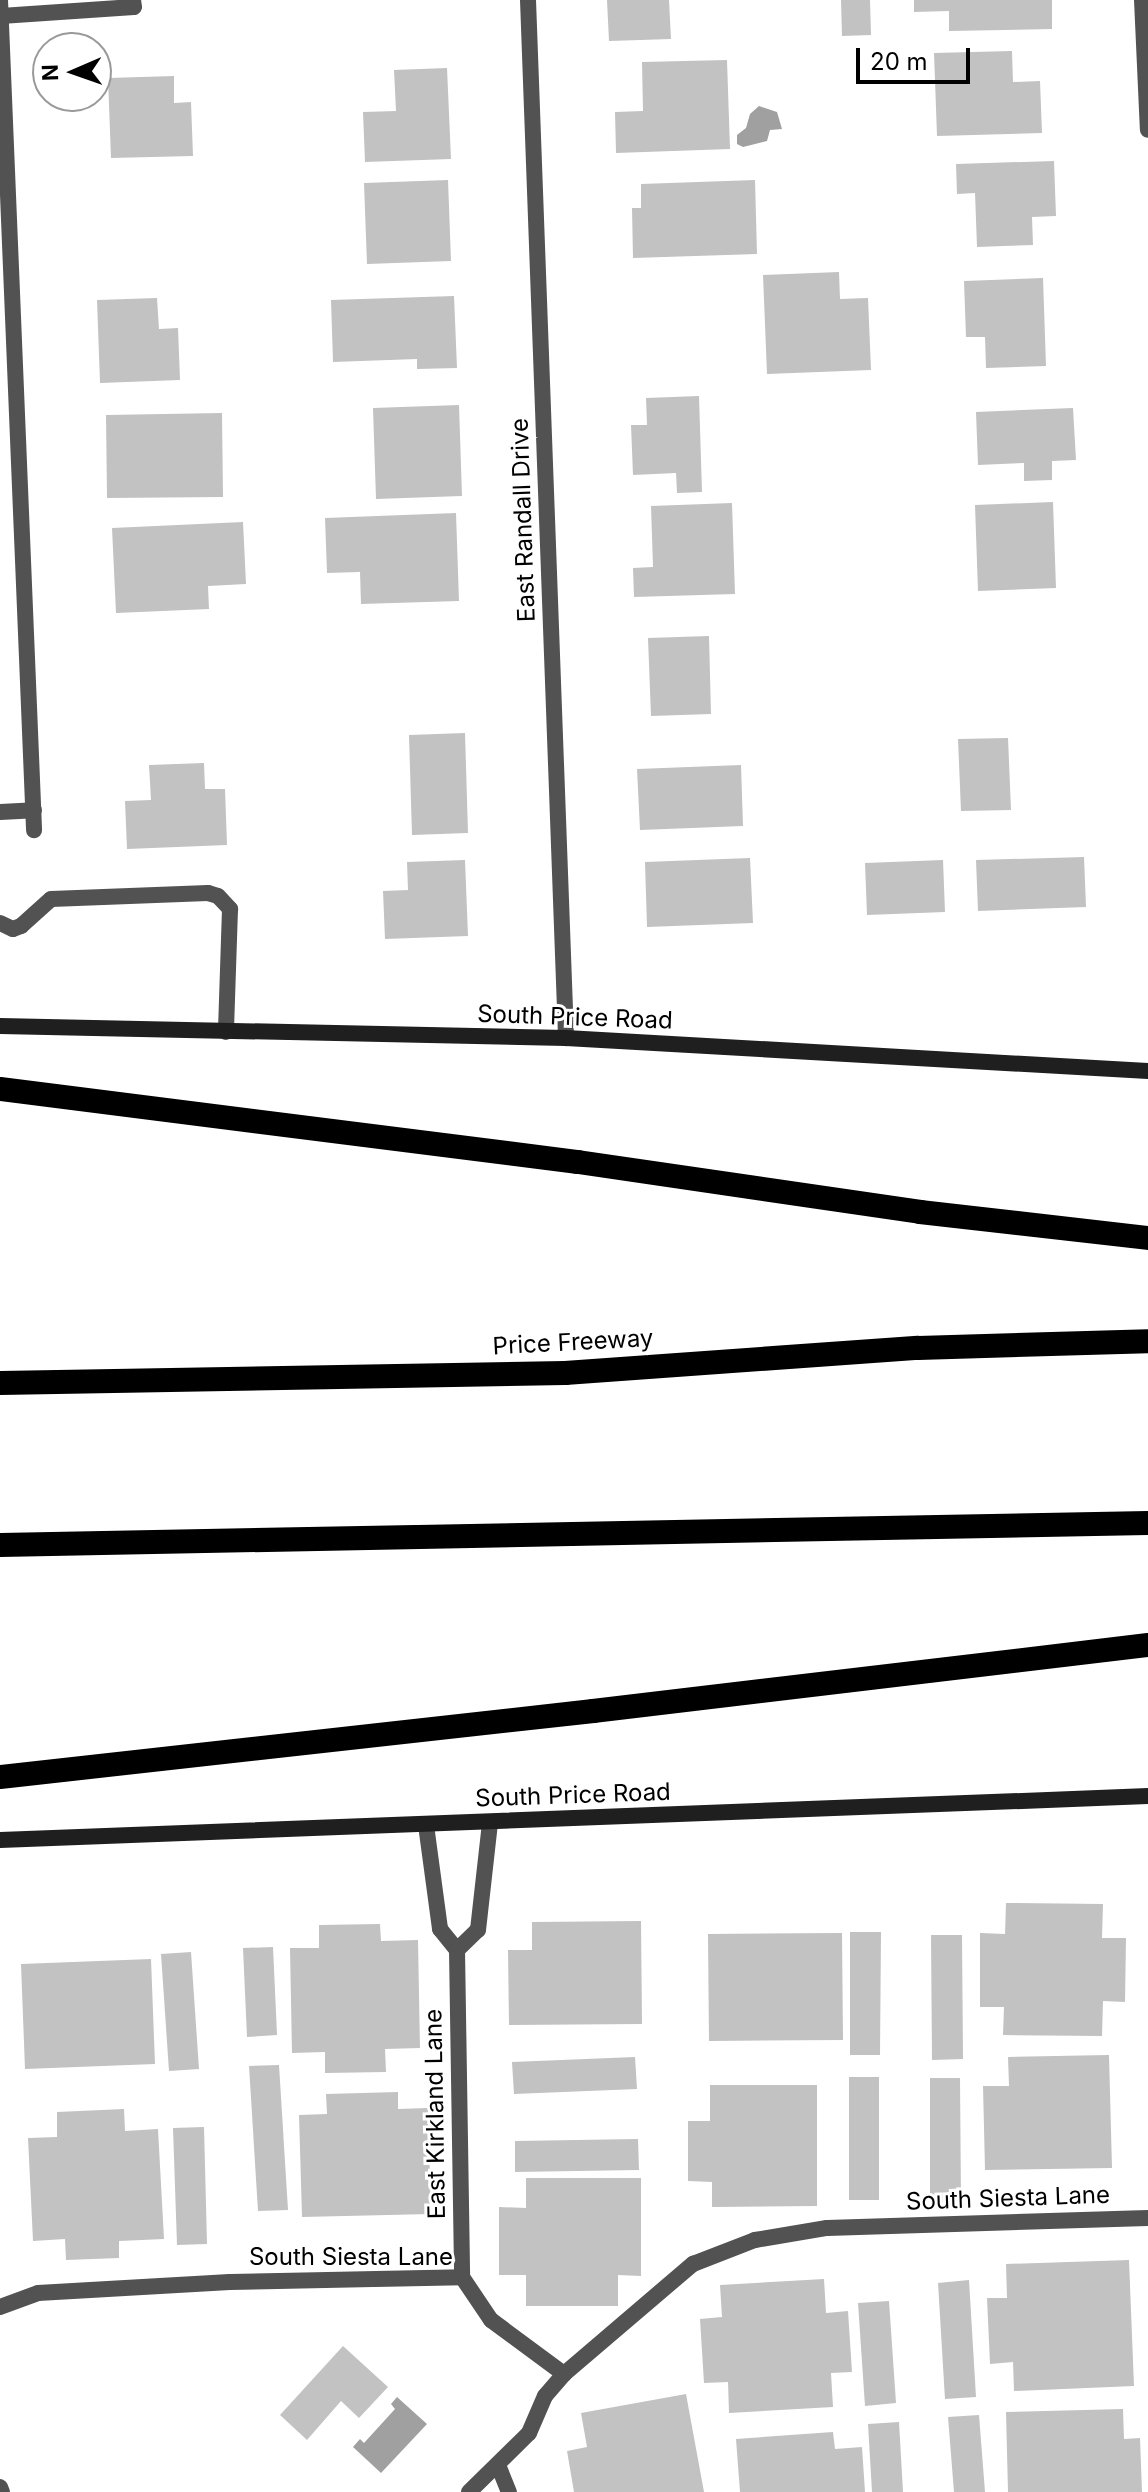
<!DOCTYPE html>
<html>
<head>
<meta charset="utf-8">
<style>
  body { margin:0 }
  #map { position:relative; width:1148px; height:2492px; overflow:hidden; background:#fff; font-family:Inter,sans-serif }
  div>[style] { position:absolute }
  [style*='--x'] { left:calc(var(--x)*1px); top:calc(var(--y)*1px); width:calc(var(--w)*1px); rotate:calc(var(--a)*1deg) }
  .water>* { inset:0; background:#a0a0a0 }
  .building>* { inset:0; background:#c2c2c2 }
  .lane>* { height:16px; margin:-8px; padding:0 8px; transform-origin:8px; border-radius:8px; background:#525252 }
  .street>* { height:16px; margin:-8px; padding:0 8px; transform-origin:8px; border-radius:8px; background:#525252 }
  .secondary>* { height:16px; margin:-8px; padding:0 8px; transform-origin:8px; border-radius:8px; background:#1f1f1f }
  .highway>* { height:24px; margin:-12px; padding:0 12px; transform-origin:12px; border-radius:12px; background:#000 }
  span { translate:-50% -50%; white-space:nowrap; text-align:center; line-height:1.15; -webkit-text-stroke:6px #fff; paint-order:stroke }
  .street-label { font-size:24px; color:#000 }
  .north { position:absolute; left:32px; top:32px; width:80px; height:80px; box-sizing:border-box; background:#fff; border:2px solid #999; border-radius:50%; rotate:268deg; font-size:22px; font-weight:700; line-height:32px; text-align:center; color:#000 }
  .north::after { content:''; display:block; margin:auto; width:28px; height:36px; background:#000; clip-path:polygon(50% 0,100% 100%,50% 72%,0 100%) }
  .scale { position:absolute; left:856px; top:48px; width:114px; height:36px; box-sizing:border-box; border:4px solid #000; border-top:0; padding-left:10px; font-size:24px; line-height:28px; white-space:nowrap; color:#000; -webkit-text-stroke:6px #fff; paint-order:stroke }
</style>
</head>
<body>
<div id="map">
  <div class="water">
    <div style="clip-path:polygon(759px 106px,777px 112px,782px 129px,770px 130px,767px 141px,743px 147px,737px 144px,737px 135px,746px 128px,750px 114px)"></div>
    <div style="clip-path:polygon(397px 2397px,427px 2424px,381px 2473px,353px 2447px,360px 2439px,364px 2443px,395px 2409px,391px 2404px)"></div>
  </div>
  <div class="building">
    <div style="clip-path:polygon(607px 0,669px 0,671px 39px,609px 41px)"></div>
    <div style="clip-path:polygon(841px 0,870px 0,871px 35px,842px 36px)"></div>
    <div style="clip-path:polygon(914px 0,1052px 0,1052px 29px,949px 31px,949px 11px,914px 12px)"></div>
    <div style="clip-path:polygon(1012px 51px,1013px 82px,1040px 81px,1042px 133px,937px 136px,934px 53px)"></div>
    <div style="clip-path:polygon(727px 60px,730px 149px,616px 153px,615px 112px,643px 111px,642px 62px)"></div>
    <div style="clip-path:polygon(447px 68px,451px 159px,365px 162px,363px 112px,396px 111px,394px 70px)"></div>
    <div style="clip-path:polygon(174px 76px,174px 103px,191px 102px,193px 156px,111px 158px,108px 78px)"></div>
    <div style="clip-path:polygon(1054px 161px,1056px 216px,1032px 217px,1033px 245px,977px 247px,975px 193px,957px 194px,956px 164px)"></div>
    <div style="clip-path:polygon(448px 180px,451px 261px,367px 264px,364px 183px)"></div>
    <div style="clip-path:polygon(755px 180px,757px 254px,633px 258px,632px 208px,641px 208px,641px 184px)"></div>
    <div style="clip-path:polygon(839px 272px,840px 299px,868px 298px,871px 370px,767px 374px,763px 275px)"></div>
    <div style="clip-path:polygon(1043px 278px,1046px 366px,986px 368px,985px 337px,966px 337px,964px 281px)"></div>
    <div style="clip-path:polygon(454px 296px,457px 368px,417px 369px,417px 359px,333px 362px,331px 300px)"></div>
    <div style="clip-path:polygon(157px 298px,159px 329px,178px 328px,180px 380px,100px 383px,97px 300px)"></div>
    <div style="clip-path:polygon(699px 396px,702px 492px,677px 493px,676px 473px,633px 475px,631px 425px,647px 425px,646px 398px)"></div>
    <div style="clip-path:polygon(459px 405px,462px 496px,376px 499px,373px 408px)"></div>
    <div style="clip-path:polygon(1073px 408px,1076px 460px,1052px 461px,1052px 480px,1024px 481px,1024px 463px,978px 465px,976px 412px)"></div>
    <div style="clip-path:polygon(222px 413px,223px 497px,107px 498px,106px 415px)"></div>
    <div style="clip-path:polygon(1053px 502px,1056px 588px,978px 591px,975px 505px)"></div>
    <div style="clip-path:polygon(732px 503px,735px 594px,634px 597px,633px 568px,653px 567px,651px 506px)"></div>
    <div style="clip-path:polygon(456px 513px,459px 601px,361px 604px,360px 572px,327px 573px,325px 518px)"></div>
    <div style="clip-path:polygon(243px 522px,246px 584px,208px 586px,209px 609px,116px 613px,112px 528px)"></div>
    <div style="clip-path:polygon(709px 636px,711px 714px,651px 716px,648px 638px)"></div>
    <div style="clip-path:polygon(465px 733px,468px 833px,412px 835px,409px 735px)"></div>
    <div style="clip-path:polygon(1008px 738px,1011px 810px,961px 811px,958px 739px)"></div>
    <div style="clip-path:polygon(204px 763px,205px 789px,225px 789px,227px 845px,127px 849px,125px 801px,151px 800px,149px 765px)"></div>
    <div style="clip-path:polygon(741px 765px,743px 826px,640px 830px,637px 769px)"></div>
    <div style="clip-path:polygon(1084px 857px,1086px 907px,978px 911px,976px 860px)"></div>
    <div style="clip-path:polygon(750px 858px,753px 923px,647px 927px,645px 862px)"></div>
    <div style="clip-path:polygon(465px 860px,468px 936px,385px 939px,383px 891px,408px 890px,407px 862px)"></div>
    <div style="clip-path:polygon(943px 860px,945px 912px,867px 915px,865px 863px)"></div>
    <div style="clip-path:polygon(1006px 1903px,1103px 1904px,1102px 1938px,1126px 1938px,1125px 2002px,1103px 2001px,1102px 2036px,1003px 2035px,1004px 2007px,980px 2007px,980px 1933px,1005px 1934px)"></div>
    <div style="clip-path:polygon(641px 1921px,642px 2024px,509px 2025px,508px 1950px,532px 1950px,532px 1922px)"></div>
    <div style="clip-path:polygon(380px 1924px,381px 1941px,418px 1940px,420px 2048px,385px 2049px,386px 2072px,325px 2073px,325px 2052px,292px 2053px,290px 1948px,319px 1948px,319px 1925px)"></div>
    <div style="clip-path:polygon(850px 1932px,881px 1932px,880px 2055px,850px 2055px)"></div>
    <div style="clip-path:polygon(842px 1933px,843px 2040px,709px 2041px,708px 1934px)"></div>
    <div style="clip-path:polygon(931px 1935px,962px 1935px,963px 2059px,932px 2060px)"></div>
    <div style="clip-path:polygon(273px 1947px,277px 2035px,247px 2037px,243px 1948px)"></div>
    <div style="clip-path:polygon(191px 1952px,199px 2069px,169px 2071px,161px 1954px)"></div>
    <div style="clip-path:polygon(151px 1959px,155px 2064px,25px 2069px,21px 1964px)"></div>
    <div style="clip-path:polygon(1109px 2055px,1112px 2168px,985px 2170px,983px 2086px,1009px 2086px,1008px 2057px)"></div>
    <div style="clip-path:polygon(635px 2057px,637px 2089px,514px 2094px,512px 2062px)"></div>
    <div style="clip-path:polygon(279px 2065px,288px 2210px,258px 2211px,249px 2066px)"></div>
    <div style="clip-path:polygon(849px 2077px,879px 2077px,879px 2200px,849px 2200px)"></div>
    <div style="clip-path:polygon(930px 2078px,960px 2078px,961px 2202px,930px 2202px)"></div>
    <div style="clip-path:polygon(710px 2085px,817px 2085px,817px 2206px,712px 2207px,712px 2182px,688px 2181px,688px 2121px,710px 2121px)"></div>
    <div style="clip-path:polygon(398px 2092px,398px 2109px,428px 2108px,431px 2214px,302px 2217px,299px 2115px,327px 2114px,326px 2094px)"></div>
    <div style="clip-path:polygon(124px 2109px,125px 2131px,158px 2129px,164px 2239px,119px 2241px,119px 2258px,66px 2260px,65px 2239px,33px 2241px,28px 2138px,57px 2137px,57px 2112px)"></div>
    <div style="clip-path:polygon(204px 2127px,207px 2244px,177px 2245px,173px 2128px)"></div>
    <div style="clip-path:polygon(638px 2139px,639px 2170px,515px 2172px,515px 2141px)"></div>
    <div style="clip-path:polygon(526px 2178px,641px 2178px,641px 2276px,618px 2275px,618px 2306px,526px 2306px,526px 2275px,499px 2275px,499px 2207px,526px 2208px)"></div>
    <div style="clip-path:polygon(1129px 2260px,1134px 2386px,1014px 2391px,1013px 2362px,990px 2364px,987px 2298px,1007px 2298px,1006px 2264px)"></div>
    <div style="clip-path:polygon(824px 2279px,826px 2313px,848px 2311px,852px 2372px,831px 2373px,833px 2407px,729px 2413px,728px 2382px,704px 2383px,700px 2319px,722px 2317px,720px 2285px)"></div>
    <div style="clip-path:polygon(969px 2280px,976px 2397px,945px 2399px,938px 2283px)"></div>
    <div style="clip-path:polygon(889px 2301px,896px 2403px,865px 2406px,858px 2303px)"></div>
    <div style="clip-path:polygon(343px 2346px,388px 2387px,359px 2418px,341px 2401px,307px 2440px,280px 2415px)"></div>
    <div style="clip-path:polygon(686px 2394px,704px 2492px,574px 2492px,567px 2451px,587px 2447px,581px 2413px)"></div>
    <div style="clip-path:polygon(1123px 2409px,1124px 2439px,1140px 2438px,1142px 2492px,1008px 2492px,1006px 2412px)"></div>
    <div style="clip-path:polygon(979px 2415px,985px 2492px,954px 2492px,948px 2417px)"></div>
    <div style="clip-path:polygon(899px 2422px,903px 2492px,872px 2492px,868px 2424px)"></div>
    <div style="clip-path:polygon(833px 2432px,835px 2449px,862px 2447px,865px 2492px,740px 2492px,736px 2439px)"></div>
  </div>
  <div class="lane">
    <div style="--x:1;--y:16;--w:133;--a:-3.9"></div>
    <div style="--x:134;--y:7;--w:7;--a:-98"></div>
    <div style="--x:0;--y:812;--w:34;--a:-3"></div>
    <div style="--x:0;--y:923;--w:14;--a:25"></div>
    <div style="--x:13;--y:929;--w:9;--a:-21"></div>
    <div style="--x:21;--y:926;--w:40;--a:-42"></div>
    <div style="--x:51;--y:899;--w:157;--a:-2.2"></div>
    <div style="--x:208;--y:893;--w:10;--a:17"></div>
    <div style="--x:218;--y:896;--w:18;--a:47"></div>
    <div style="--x:230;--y:909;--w:123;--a:91.9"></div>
  </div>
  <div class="street">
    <div style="--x:0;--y:0;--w:831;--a:87.65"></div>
    <div style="--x:528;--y:0;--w:1039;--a:87.9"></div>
    <div style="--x:1142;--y:0;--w:130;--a:87.4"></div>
    <div style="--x:426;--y:1825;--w:105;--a:82.3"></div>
    <div style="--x:440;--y:1929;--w:27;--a:51"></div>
    <div style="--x:457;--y:1950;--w:29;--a:-44"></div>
    <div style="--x:478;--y:1930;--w:108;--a:-83.6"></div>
    <div style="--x:457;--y:1950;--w:327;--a:89.1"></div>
    <div style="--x:0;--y:2307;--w:40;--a:-20.2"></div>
    <div style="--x:38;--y:2293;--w:192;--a:-3.3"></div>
    <div style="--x:230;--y:2282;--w:232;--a:-1.2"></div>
    <div style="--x:462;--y:2277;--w:52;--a:56"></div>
    <div style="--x:491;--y:2320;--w:91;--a:36.5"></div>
    <div style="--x:564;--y:2374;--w:170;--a:-40.5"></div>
    <div style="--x:693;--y:2264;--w:66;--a:-21.2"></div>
    <div style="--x:755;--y:2240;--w:73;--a:-9.5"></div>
    <div style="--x:827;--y:2228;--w:321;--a:-1.8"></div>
    <div style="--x:498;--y:2465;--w:29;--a:68"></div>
    <div style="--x:0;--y:2487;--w:5;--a:68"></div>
    <div style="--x:469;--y:2492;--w:84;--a:-44.5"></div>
    <div style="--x:529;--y:2433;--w:40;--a:-66.6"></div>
    <div style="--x:545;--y:2396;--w:29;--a:-49"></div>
  </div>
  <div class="secondary">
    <div style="--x:0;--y:1026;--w:566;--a:1.21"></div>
    <div style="--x:566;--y:1038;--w:583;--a:3.25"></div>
    <div style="--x:0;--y:1840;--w:1149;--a:-2.19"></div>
  </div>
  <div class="highway">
    <div style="--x:0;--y:1089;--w:583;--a:7.2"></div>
    <div style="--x:578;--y:1162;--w:346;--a:8.3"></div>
    <div style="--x:920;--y:1212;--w:229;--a:6.5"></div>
    <div style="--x:0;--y:1383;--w:565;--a:-1.01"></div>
    <div style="--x:565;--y:1373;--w:354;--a:-4.1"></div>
    <div style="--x:918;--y:1348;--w:230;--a:-1.7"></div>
    <div style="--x:0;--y:1545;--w:1148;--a:-1.1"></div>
    <div style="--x:0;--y:1777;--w:597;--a:-6.35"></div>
    <div style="--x:593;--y:1711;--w:559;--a:-6.78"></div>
  </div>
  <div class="street-label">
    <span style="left:523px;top:520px;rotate:-92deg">East Randall Drive</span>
    <span style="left:575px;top:1017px;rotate:2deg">South Price Road</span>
    <span style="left:573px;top:1342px;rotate:-3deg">Price Freeway</span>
    <span style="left:573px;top:1795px;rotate:-2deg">South Price Road</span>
    <span style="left:435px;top:2114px;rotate:-91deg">East Kirkland Lane</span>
    <span style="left:1008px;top:2198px;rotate:-2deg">South Siesta Lane</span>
    <span style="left:351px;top:2257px">South Siesta Lane</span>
  </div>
  <div class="north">N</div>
  <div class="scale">20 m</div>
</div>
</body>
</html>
